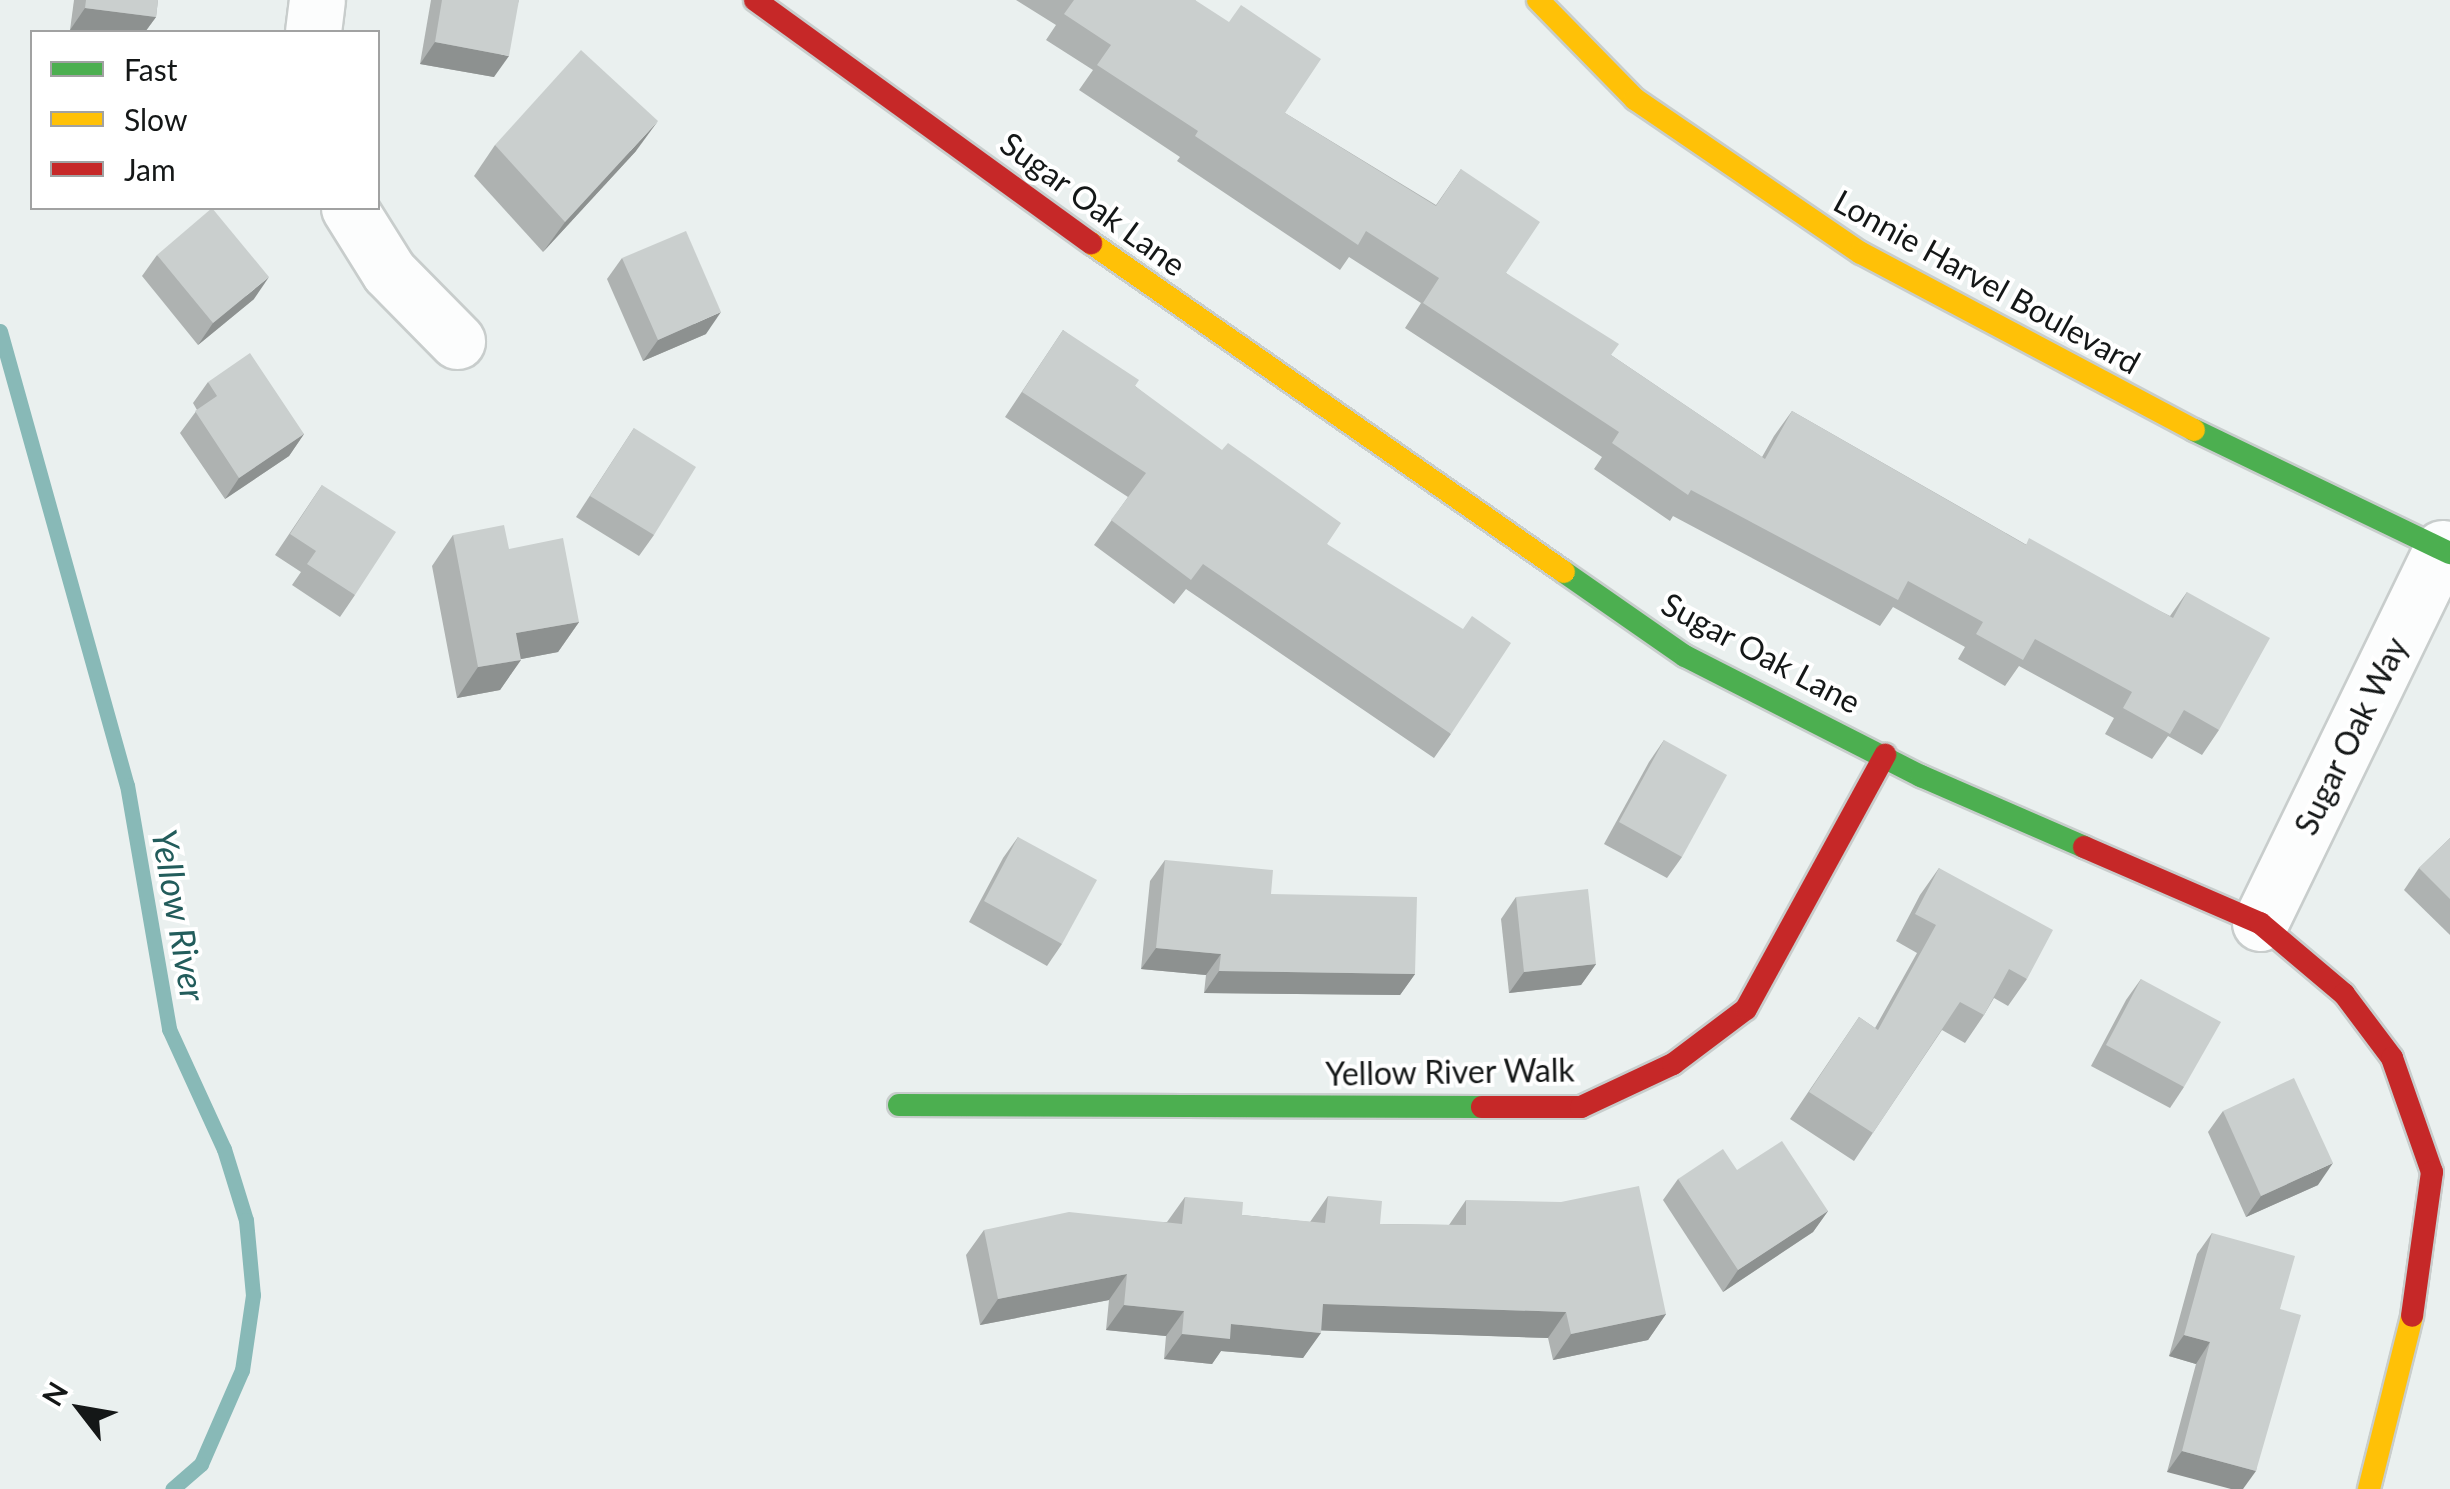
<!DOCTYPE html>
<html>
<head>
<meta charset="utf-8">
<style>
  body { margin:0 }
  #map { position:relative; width:2450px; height:1489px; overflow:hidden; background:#eaf0ef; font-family:Lato,sans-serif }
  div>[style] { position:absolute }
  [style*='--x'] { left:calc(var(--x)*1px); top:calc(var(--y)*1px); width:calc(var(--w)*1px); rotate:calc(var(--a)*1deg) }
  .stream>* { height:15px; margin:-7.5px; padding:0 7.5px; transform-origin:7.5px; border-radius:7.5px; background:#88b9b7 }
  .roads { filter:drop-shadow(2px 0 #c8cdcc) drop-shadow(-2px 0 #c8cdcc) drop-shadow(0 2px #c8cdcc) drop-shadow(0 -2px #c8cdcc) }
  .street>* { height:55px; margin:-27.5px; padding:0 27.5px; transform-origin:27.5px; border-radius:27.5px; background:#fcfdfd }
  .fast>* { height:22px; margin:-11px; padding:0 11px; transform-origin:11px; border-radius:11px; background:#4caf50 }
  .slow>* { height:22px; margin:-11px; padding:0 11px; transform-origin:11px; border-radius:11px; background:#ffc107 }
  .jam>* { height:22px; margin:-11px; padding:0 11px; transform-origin:11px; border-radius:11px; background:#c62828 }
  .wall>* { inset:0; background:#aeb2b1 }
  .shaded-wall>* { inset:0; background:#8d9190 }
  .building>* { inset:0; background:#cacfce }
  span { translate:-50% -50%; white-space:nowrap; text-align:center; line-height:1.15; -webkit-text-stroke:8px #fff; paint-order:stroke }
  .street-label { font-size:32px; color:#141717 }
  .water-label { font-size:35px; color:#225c5b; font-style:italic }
  .legend { position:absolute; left:30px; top:30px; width:350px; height:180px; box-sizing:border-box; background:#fff; border:2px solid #a1a2a2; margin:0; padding:12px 18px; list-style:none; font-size:30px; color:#141717 }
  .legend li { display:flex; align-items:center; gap:20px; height:50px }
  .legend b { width:50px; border:2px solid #a1a2a2 }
  .north { position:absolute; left:30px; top:1359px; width:100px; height:100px; -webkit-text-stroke:8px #fff; paint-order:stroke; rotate:301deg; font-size:28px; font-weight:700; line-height:40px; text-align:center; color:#141717 }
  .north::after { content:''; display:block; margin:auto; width:35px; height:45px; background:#141717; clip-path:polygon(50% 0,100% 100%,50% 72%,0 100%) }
</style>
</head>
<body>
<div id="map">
  <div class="stream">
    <div style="--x:0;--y:331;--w:471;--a:74.4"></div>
    <div style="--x:127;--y:785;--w:248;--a:80.2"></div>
    <div style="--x:169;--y:1029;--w:132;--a:65.4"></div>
    <div style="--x:224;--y:1149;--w:74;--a:72.8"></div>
    <div style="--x:246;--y:1220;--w:75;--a:84.7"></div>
    <div style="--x:253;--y:1295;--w:76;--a:98.3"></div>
    <div style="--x:242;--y:1370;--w:103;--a:113.6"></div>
    <div style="--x:201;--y:1464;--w:38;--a:139"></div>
  </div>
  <div class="roads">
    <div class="street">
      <div style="--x:313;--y:32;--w:32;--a:-83"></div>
      <div style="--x:349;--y:208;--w:75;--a:58"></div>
      <div style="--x:389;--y:272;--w:97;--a:45.4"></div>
      <div style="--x:2260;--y:923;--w:417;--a:-64.1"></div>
    </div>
    <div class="fast">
      <div style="--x:2194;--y:430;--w:284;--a:25.7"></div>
      <div style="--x:1564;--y:572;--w:147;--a:34.8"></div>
      <div style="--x:1685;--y:656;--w:265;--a:27"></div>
      <div style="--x:1921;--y:776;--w:178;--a:23.5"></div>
      <div style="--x:899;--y:1105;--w:583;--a:0.2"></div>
    </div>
    <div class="slow">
      <div style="--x:1538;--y:0;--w:139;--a:45.6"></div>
      <div style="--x:1635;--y:99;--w:273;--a:34.3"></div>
      <div style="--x:1861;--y:253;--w:377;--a:28"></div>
      <div style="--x:1091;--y:243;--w:576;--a:34.82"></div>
      <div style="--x:2369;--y:1489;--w:178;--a:-76"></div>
    </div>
    <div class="jam">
      <div style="--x:755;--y:0;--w:415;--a:35.9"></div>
      <div style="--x:2084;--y:847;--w:192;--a:23.4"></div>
      <div style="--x:2260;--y:923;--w:110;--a:40.2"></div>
      <div style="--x:2344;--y:994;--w:80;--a:53.1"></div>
      <div style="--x:2392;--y:1058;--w:121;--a:70.7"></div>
      <div style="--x:2432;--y:1172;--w:145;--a:97.9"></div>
      <div style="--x:1482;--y:1107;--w:99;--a:0"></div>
      <div style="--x:1581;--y:1107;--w:102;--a:-25.1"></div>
      <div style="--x:1673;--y:1064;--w:91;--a:-37"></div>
      <div style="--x:1746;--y:1009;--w:290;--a:-61.3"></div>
    </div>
  </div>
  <div class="wall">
    <div style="clip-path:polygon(74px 0,158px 0,156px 17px,145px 32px,94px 32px,70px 30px)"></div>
    <div style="clip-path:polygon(431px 0,519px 0,494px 77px,420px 64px)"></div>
    <div style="clip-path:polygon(1016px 0,1195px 0,1285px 113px,1436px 205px,1461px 169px,1506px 273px,1611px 355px,1762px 457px,1774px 436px,1792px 411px,2025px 544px,2170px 616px,2187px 592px,2219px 730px,2202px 755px,2168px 736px,2152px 759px,2105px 734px,2114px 718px,2019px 666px,2005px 686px,1958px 659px,1965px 647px,1893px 607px,1880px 626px,1673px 516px,1670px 521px,1594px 469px,1602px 457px,1405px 328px,1421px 303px,1349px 257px,1340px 270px,1177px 161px,1180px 157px,1079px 90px,1093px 70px,1046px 40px,1056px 25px)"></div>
    <div style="clip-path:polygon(495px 145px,636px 151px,543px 252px,474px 176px)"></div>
    <div style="clip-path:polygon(157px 255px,254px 299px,198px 345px,142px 276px)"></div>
    <div style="clip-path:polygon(622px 258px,706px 334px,643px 361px,607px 279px)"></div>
    <div style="clip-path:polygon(1063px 330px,1135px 386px,1327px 544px,1451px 734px,1434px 758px,1186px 589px,1174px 604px,1094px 545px,1128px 497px,1005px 417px)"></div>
    <div style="clip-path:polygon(208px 382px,304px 434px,289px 456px,225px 499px,180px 433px,197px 410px,193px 403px)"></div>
    <div style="clip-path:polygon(634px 428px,654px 535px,639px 556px,576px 517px)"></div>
    <div style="clip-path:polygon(322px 485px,355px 595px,340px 617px,292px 585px,301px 572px,275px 555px)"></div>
    <div style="clip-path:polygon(453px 535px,509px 549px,579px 622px,558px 652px,521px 659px,500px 690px,457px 698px,432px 566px)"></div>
    <div style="clip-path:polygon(1664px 740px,1682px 857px,1667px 878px,1604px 844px,1649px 762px)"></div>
    <div style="clip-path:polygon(1018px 837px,1062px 944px,1047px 966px,969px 922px,1003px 858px)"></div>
    <div style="clip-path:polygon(2450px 838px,2450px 935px,2404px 890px,2419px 868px)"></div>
    <div style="clip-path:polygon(1165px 860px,1271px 894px,1415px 974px,1400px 995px,1204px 993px,1206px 975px,1141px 969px,1150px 881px)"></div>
    <div style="clip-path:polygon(1939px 868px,2027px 979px,2008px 1006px,1994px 998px,1984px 1015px,1965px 1043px,1942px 1030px,1854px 1161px,1790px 1119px,1859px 1017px,1875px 1028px,1917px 953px,1896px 941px,1920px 895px)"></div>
    <div style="clip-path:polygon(1516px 897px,1596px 964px,1581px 985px,1509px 993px,1501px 919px)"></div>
    <div style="clip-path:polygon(2141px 979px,2184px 1087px,2170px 1108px,2091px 1066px,2126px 1000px)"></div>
    <div style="clip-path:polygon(2223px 1111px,2318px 1185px,2246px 1217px,2208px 1132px)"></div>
    <div style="clip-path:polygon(1737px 1170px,1828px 1211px,1813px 1232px,1723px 1292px,1663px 1200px,1678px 1179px)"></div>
    <div style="clip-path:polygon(1328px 1196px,1380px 1224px,1449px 1225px,1466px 1200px,1666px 1314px,1648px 1340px,1553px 1360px,1548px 1338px,1321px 1330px,1303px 1358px,1221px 1351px,1212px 1364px,1164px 1359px,1166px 1336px,1106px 1330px,1109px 1300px,980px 1325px,966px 1255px,984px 1230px,1167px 1222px,1185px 1197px,1242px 1215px,1310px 1222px)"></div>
    <div style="clip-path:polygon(2212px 1233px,2280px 1309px,2256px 1471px,2167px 1472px,2196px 1364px,2169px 1356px,2197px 1254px)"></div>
  </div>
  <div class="shaded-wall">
    <div style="clip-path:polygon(85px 8px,156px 17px,145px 32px,94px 32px,70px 30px)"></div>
    <div style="clip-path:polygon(435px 42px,509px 56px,494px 77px,420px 64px)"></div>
    <div style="clip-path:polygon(658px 121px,636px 151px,543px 252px,565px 222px)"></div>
    <div style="clip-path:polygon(269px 277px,254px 299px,198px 345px,213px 323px)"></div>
    <div style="clip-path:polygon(721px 312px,706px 334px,643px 361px,658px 340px)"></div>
    <div style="clip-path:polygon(304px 434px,289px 456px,225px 499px,239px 478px)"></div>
    <div style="clip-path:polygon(579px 622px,558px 652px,495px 664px,516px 633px)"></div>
    <div style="clip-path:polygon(521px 660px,500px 690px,457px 698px,478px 667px)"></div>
    <div style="clip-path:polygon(1156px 948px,1221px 954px,1206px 975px,1141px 969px)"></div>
    <div style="clip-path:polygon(1596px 964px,1581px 985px,1509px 993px,1524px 972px)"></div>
    <div style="clip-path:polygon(1219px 971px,1415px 974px,1400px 995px,1204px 993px)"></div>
    <div style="clip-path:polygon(2333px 1163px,2318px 1185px,2246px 1217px,2261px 1196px)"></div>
    <div style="clip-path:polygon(1828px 1211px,1813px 1232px,1723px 1292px,1738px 1270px)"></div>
    <div style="clip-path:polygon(1127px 1274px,1109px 1300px,980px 1325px,998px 1299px)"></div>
    <div style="clip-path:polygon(1323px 1304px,1566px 1312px,1548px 1338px,1305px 1330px)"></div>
    <div style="clip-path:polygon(1124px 1305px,1184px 1311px,1166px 1336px,1106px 1330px)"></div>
    <div style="clip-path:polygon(1666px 1314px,1648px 1340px,1553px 1360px,1571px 1334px)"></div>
    <div style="clip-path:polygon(1231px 1324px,1321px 1333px,1303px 1358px,1221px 1351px,1212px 1364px,1164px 1359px,1182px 1334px)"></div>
    <div style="clip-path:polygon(2184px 1335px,2210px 1342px,2196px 1364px,2169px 1356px)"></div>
    <div style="clip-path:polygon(2182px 1451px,2256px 1471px,2243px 1489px,2231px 1489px,2167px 1472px)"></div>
  </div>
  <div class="building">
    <div style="clip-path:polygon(86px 0,158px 0,156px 17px,85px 8px)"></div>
    <div style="clip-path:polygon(442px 0,519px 0,509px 56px,435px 42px)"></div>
    <div style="clip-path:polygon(1074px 0,1195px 0,1229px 22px,1241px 5px,1321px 59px,1285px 113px,1436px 206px,1461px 169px,1540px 222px,1506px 273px,1619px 344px,1611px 355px,1765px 459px,1792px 411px,2026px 545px,2029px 538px,2173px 618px,2187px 592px,2270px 638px,2219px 730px,2184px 710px,2170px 734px,2123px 708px,2132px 692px,2035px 639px,2023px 660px,1976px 634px,1983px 622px,1908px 581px,1898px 600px,1691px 490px,1688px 495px,1612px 443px,1619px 432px,1423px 303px,1439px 278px,1366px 231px,1358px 245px,1195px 136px,1198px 131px,1097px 65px,1111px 45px,1064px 14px)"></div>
    <div style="clip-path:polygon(581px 50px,658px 121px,565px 222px,495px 145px)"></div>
    <div style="clip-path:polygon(212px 208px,269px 277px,213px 323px,157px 255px)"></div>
    <div style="clip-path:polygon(686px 231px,721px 312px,658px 340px,622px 258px)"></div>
    <div style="clip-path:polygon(1063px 330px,1139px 380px,1135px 386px,1222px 450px,1228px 443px,1341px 523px,1327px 544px,1463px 629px,1472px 616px,1511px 643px,1451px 734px,1203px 564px,1191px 580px,1111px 520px,1146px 473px,1022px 392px)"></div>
    <div style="clip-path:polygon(250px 353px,304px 434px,239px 478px,195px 411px,217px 396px,208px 382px)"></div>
    <div style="clip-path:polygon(634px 428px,696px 467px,654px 535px,590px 496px)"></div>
    <div style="clip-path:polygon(322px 485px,396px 532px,355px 595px,307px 564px,316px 551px,290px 534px)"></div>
    <div style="clip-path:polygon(504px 525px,509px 549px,563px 538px,579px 622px,516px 633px,521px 660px,478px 667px,453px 535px)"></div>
    <div style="clip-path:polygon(1664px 740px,1727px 775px,1682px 857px,1619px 822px)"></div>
    <div style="clip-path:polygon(1018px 837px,1097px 880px,1062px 944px,984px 901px)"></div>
    <div style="clip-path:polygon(2450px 838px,2450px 899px,2419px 868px)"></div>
    <div style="clip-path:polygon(1165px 860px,1273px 870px,1271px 894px,1417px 897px,1415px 974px,1219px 971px,1221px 954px,1156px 948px)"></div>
    <div style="clip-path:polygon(1939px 868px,2053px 930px,2027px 979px,2009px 969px,1984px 1015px,1960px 1002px,1873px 1133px,1809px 1092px,1859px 1017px,1878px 1030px,1936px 925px,1915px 914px)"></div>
    <div style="clip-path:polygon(1588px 889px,1596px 964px,1524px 972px,1516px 897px)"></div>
    <div style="clip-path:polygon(2141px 979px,2221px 1022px,2184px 1087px,2106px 1045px)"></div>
    <div style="clip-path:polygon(2294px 1078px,2333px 1163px,2261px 1196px,2223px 1111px)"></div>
    <div style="clip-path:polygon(1782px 1141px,1828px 1211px,1738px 1270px,1678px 1179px,1723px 1149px,1737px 1170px)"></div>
    <div style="clip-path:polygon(1639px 1186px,1666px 1314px,1571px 1334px,1566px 1312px,1323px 1304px,1321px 1333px,1231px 1324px,1230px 1339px,1182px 1334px,1184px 1311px,1124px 1305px,1127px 1274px,998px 1299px,984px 1230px,1069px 1212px,1182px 1224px,1185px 1197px,1243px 1202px,1242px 1215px,1325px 1223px,1328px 1196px,1382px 1201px,1380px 1224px,1466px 1225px,1466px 1200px,1561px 1202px)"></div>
    <div style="clip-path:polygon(2212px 1233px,2295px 1256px,2280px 1309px,2301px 1315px,2256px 1471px,2182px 1451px,2210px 1342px,2184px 1335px)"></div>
  </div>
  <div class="street-label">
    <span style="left:1093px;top:204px;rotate:36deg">Sugar Oak Lane</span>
    <span style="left:1987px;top:282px;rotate:29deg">Lonnie Harvel Boulevard</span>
    <span style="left:1761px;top:653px;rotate:28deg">Sugar Oak Lane</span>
    <span style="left:2351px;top:736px;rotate:-64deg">Sugar Oak Way</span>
    <span style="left:1450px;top:1072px;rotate:-1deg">Yellow River Walk</span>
  </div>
  <div class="water-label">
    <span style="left:180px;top:915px;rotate:80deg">Yellow River</span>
  </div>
  <ul class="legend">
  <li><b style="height:12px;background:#4caf50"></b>Fast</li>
  <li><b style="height:12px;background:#ffc107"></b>Slow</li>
  <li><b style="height:12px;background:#c62828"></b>Jam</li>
  </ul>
  <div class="north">N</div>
</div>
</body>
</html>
